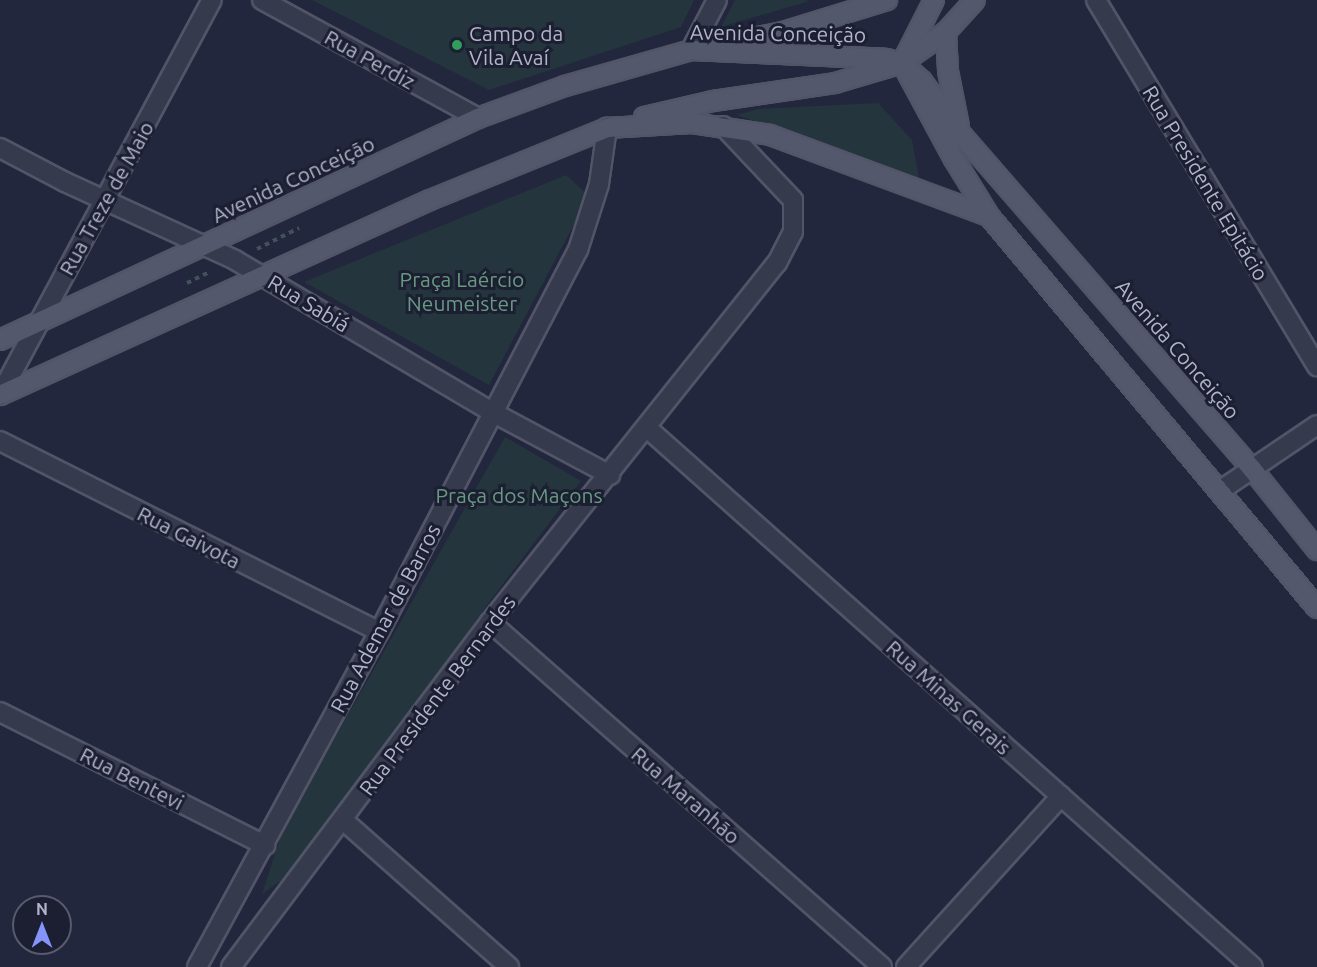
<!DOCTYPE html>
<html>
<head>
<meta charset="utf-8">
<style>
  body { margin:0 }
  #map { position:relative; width:1317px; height:967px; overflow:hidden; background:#22273d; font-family:Ubuntu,sans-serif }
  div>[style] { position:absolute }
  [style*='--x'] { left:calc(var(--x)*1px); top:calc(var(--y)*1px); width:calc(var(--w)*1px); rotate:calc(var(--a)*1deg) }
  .green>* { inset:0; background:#25353e }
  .path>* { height:4px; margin-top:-2px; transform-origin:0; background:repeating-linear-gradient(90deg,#42525b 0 4.5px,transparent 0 9px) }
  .roads { filter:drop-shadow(2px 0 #525568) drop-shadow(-2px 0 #525568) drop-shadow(0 2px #525568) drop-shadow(0 -2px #525568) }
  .minor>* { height:18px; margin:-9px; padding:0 9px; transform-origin:9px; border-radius:9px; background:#363a4d }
  .major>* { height:18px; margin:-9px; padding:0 9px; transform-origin:9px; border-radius:9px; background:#54586d }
  .dots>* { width:16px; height:16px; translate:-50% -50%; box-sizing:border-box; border:3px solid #1c1f32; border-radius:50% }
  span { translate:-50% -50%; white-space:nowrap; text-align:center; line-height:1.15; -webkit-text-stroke:6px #1c1f32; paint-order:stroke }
  .poi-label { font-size:21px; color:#b2b5c9 }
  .left { translate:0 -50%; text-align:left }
  .street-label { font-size:21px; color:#b2b5c9 }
  .park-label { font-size:21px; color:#689a81 }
  .north { position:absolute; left:12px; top:895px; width:60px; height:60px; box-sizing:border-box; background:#1c1f32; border:2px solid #585b6e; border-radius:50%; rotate:0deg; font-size:16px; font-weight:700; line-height:24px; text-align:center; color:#b2b5c9 }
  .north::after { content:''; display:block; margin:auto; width:21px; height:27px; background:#8594fb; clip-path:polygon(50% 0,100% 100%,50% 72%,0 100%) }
</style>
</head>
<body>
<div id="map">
  <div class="green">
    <div style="clip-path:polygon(312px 0,694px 0,681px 27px,489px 90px)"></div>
    <div style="clip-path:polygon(735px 0,806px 0,809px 1px,721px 27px)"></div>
    <div style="clip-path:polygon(878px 103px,912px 140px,919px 178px,737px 115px,758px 109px)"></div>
    <div style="clip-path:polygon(566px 175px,589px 196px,489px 385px,304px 282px)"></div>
    <div style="clip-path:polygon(505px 437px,581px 481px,487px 605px,352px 796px,283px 879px,262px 894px,282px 832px)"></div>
  </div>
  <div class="path">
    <div style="--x:257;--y:249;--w:47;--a:-26.6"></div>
    <div style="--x:187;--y:283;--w:25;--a:-26"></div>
  </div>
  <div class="roads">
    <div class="minor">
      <div style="--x:262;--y:0;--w:246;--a:28.6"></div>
      <div style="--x:1096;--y:0;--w:428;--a:58.9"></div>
      <div style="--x:691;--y:50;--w:56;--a:-62.5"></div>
      <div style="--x:0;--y:148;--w:73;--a:27.6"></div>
      <div style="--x:65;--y:182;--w:187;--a:24.6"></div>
      <div style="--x:235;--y:260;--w:299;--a:30.6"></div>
      <div style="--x:492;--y:412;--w:134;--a:28.1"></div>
      <div style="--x:0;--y:395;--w:448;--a:-61.8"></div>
      <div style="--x:646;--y:427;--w:812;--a:41.66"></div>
      <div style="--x:0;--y:441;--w:424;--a:26.7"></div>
      <div style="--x:1221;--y:490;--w:116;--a:-34.1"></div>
      <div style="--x:490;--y:622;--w:522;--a:41.35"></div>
      <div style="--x:0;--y:712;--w:297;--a:26.7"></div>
      <div style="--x:343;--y:820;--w:222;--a:41.5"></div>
      <div style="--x:197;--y:967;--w:381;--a:-61.5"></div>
      <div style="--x:379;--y:632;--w:431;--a:-62.5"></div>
      <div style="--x:578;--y:250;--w:69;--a:-72.3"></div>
      <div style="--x:599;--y:184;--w:57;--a:-81.9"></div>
      <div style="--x:231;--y:967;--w:431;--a:-53.1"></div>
      <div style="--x:490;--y:622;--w:460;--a:-51.4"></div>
      <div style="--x:777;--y:263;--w:35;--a:-63"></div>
      <div style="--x:793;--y:232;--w:32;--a:-90"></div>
      <div style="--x:793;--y:200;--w:102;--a:-133.4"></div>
      <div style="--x:906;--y:967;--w:231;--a:-47.8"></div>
    </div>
    <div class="major">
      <div style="--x:934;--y:0;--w:71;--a:116.9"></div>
      <div style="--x:902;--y:63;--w:109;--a:61.6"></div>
      <div style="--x:954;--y:159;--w:67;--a:58.4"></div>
      <div style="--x:989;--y:216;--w:511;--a:50.08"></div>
      <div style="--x:946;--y:32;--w:39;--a:87"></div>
      <div style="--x:948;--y:71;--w:56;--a:78.7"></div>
      <div style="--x:722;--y:44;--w:62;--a:-11.1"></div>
      <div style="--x:783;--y:32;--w:109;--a:-17.1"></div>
      <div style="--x:644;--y:117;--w:71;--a:-13.1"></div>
      <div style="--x:713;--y:101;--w:123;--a:-8.4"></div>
      <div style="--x:835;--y:83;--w:70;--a:-16.6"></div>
      <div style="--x:902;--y:63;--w:54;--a:-35.2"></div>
      <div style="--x:946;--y:32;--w:43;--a:-47.8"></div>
      <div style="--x:0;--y:340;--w:527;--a:-24.91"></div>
      <div style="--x:478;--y:118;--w:93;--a:-20.2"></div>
      <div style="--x:565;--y:86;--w:131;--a:-15.9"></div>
      <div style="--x:691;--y:50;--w:195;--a:2.6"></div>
      <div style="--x:886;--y:59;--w:16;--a:14"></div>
      <div style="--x:902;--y:63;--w:27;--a:42"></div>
      <div style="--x:922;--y:81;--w:64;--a:53.8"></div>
      <div style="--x:960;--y:133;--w:445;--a:49"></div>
      <div style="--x:1252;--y:469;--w:104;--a:51.3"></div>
      <div style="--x:0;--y:395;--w:472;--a:-24.4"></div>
      <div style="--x:430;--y:200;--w:191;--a:-22.1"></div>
      <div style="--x:607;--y:128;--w:85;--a:-3.4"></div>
      <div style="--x:692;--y:123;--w:79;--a:8.7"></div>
      <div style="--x:770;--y:135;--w:233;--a:20.3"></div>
    </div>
  </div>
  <div class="dots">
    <div style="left:457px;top:45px;background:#2e9e5b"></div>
  </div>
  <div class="poi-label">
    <span class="left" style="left:469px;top:45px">Campo da<br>Vila Avaí</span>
  </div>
  <div class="street-label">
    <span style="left:778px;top:33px;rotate:1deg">Avenida Conceição</span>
    <span style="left:370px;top:59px;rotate:29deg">Rua Perdiz</span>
    <span style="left:293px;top:179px;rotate:-25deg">Avenida Conceição</span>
    <span style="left:1206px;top:183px;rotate:59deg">Rua Presidente Epitácio</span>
    <span style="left:106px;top:198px;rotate:-61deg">Rua Treze de Maio</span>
    <span style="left:309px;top:303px;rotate:31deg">Rua Sabiá</span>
    <span style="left:1178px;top:349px;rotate:49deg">Avenida Conceição</span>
    <span style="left:189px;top:537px;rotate:27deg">Rua Gaivota</span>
    <span style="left:385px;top:618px;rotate:-62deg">Rua Ademar de Barros</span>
    <span style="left:437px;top:695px;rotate:-53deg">Rua Presidente Bernardes</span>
    <span style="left:949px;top:697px;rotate:42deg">Rua Minas Gerais</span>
    <span style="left:132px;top:778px;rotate:27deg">Rua Bentevi</span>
    <span style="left:686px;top:795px;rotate:41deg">Rua Maranhão</span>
  </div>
  <div class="park-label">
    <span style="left:462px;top:291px">Praça Laércio<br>Neumeister</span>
    <span style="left:519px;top:495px">Praça dos Maçons</span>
  </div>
  <div class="north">N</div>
</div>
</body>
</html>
